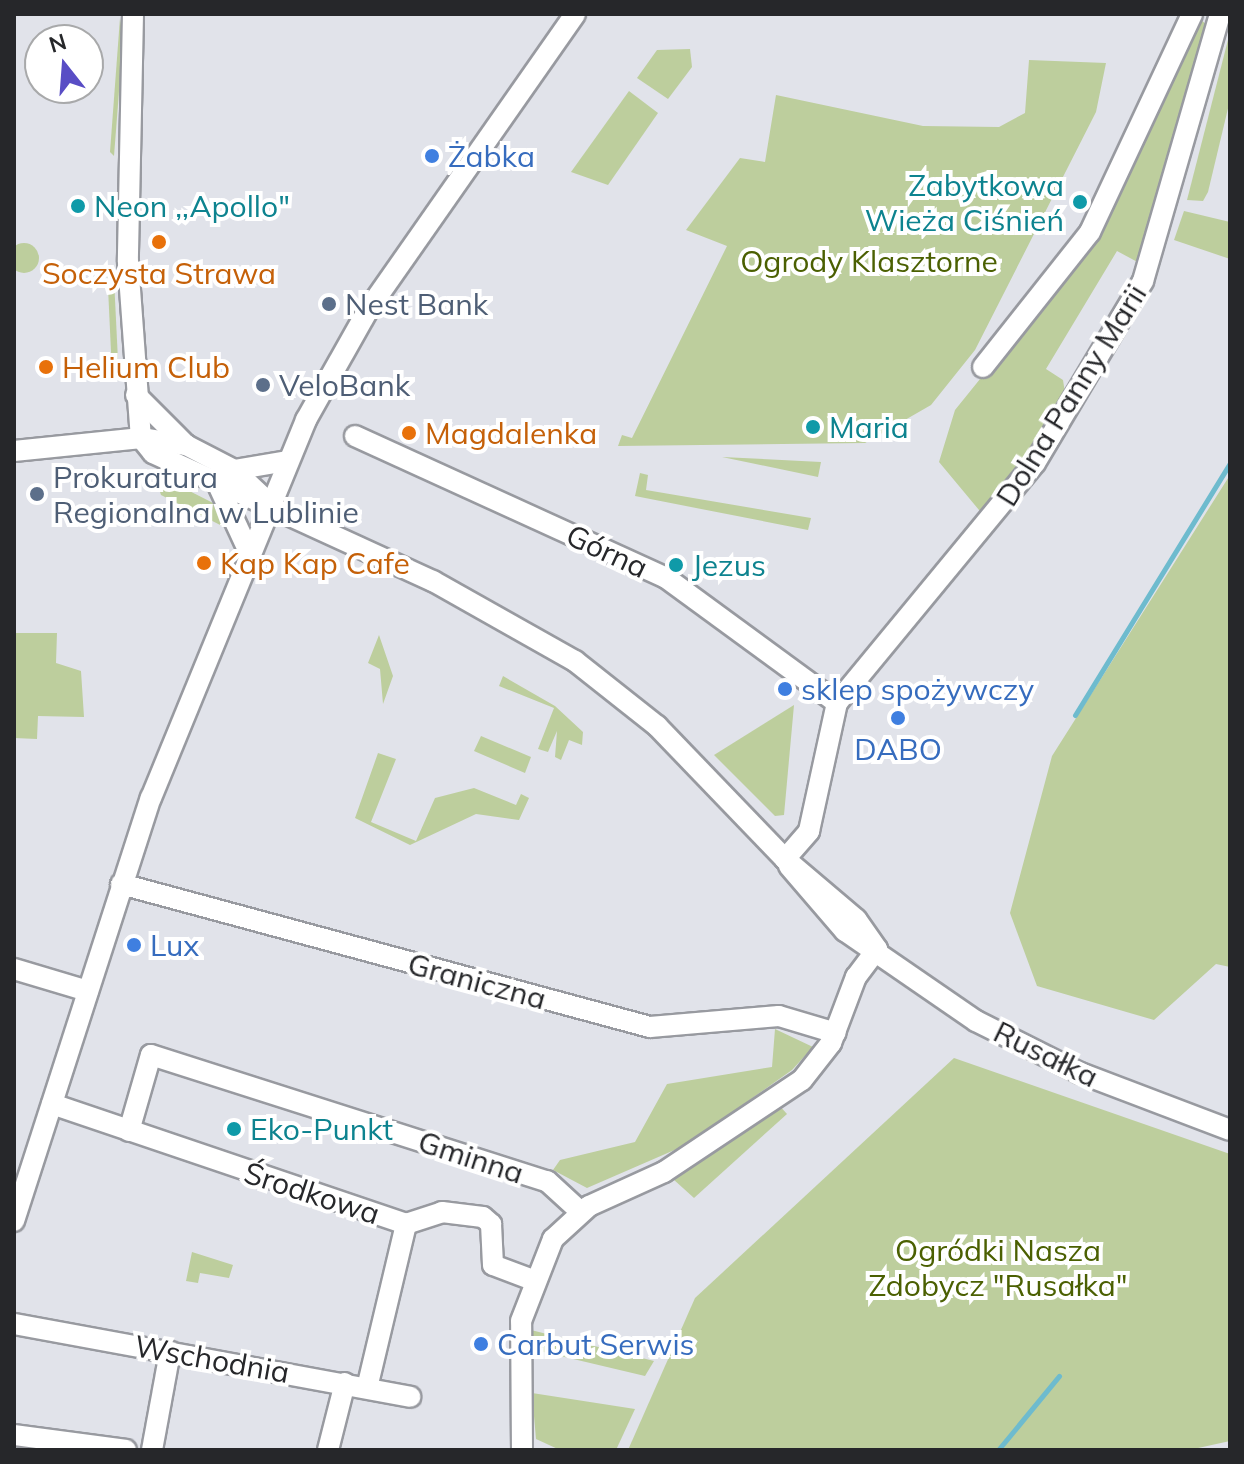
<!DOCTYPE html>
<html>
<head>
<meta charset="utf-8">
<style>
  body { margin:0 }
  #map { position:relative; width:1244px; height:1464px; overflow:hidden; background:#e1e3ea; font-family:Mulish,sans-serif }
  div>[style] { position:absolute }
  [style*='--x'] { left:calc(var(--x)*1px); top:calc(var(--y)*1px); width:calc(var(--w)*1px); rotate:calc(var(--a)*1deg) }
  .green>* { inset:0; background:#bdce9d }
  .round { border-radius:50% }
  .stream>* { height:5px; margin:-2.5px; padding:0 2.5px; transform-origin:2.5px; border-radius:2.5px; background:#6ebbce }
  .roads { filter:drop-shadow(2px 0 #989aa0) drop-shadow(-2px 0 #989aa0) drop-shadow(0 2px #989aa0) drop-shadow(0 -2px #989aa0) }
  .minor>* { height:20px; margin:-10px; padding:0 10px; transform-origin:10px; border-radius:10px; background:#fff }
  .dots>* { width:22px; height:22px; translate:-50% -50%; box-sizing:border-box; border:4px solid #fff; border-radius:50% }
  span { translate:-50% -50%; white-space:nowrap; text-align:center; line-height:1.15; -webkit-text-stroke:8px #fff; paint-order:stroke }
  .shop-label { font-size:30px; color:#366cbe }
  .left { translate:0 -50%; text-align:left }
  .culture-label { font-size:30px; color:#0d838f }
  .right { translate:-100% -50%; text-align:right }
  .park-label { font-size:30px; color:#4b6002 }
  .food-label { font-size:30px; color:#c56008 }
  .service-label { font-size:30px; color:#4e5e75 }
  .street-label { font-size:30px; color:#26272a }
  .frame { position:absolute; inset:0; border:16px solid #26272a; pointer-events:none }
  .north { position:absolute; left:24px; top:24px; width:80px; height:80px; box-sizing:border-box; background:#fff; border:2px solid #a8a9aa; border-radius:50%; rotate:343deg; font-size:22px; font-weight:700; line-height:32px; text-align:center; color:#26272a }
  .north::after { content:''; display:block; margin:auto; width:28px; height:36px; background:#594dc5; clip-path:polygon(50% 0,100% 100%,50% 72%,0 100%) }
</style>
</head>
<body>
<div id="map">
  <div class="green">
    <div style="clip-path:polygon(120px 18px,123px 40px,114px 156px,110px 152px)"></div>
    <div style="clip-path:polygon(1201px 20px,1207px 25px,1143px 265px,1117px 251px,1046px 369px,1063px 380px,1065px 393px,1041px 444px,984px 516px,939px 462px,955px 410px,1077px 259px)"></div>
    <div style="clip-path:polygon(1230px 32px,1230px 100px,1208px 192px,1203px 201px,1187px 200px)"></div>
    <div style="clip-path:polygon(690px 49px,692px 67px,668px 99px,637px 78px,657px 50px)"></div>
    <div style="clip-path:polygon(1029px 60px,1106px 63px,1096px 112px,975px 350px,931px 405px,865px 443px,618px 446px,622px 435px,632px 438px,727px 246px,686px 230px,740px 158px,765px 162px,776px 95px,923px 126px,999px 127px,1025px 113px)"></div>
    <div style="clip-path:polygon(629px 91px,658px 113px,608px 185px,571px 172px)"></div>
    <div style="clip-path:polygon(1184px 211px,1230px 222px,1230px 259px,1174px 240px)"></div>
    <div class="round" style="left:9px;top:243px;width:30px;height:30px"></div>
    <div style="clip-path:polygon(107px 266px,114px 279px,119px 381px,112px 373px)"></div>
    <div style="clip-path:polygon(722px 457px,821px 462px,818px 477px)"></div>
    <div style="clip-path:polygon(154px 473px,217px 505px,234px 532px,161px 495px)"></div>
    <div style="clip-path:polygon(640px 473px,648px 475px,646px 490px,811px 518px,808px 530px,635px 496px)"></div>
    <div style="clip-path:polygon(1230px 475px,1230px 967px,1216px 964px,1154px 1020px,1037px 986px,1010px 913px,1052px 756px)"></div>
    <div style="clip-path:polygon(14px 633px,57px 633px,56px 663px,81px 671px,84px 717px,38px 716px,37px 739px,14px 738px)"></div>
    <div style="clip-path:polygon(379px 635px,393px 676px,383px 704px,380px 669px,368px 663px)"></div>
    <div style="clip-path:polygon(503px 676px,555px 706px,583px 732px,582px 745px,569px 740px,561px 760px,555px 757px,557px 731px,548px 752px,538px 749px,554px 708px,499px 686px)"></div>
    <div style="clip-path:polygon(794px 705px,784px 815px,775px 816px,714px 755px)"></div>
    <div style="clip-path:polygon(481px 736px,531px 757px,525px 773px,474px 751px)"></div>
    <div style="clip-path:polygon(378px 753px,396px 759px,371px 822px,416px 841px,435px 798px,474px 788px,516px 805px,521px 794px,529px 798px,519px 820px,476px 814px,410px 845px,355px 818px)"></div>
    <div style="clip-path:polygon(775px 1029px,813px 1047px,792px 1070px,686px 1145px,587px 1188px,553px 1170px,560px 1160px,635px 1142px,667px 1084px,772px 1067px)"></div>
    <div style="clip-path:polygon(954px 1058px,1230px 1154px,1230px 1441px,1189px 1450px,628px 1450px,695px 1298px)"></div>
    <div style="clip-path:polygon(778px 1104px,787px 1114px,694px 1198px,673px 1179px)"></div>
    <div style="clip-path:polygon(192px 1252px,233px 1265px,229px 1278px,200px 1273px,198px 1283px,186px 1281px)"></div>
    <div style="clip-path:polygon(531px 1330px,654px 1361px,645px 1376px,531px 1349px)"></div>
    <div style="clip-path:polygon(532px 1393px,635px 1409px,616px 1450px,560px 1450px,536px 1439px)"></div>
  </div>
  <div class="stream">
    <div style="--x:1075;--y:715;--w:296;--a:-58.4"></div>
    <div style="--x:998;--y:1450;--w:96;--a:-50.5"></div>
  </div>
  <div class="roads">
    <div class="minor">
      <div style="--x:133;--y:14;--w:248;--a:91.2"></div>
      <div style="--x:128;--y:262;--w:176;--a:85.8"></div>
      <div style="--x:141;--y:438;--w:19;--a:51"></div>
      <div style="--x:153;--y:453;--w:308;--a:24.6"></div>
      <div style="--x:433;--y:581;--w:163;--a:29.4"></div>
      <div style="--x:575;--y:661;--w:105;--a:38.4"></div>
      <div style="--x:657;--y:726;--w:185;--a:46.1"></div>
      <div style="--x:785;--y:859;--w:93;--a:40.2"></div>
      <div style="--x:856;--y:919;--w:37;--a:55"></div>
      <div style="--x:983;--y:367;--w:172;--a:-51.6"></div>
      <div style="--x:1090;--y:232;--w:241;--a:-64.9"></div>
      <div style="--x:136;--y:395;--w:71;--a:45"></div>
      <div style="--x:355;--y:436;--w:341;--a:24.5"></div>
      <div style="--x:665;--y:577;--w:213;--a:36.2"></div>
      <div style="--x:14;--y:451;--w:128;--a:-5.8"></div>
      <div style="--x:141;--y:438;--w:46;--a:8.8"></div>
      <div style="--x:186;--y:445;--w:54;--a:27.5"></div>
      <div style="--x:234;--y:470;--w:45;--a:43.2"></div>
      <div style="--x:234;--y:470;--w:54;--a:-9.6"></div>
      <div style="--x:219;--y:487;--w:74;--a:65.2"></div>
      <div style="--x:785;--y:859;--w:37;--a:-49"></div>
      <div style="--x:809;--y:831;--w:131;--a:-77.7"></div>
      <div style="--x:837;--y:703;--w:311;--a:-50.5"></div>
      <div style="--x:1035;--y:463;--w:212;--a:-59.3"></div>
      <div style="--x:1143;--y:281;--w:278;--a:-73.9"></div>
      <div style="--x:789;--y:866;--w:86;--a:49.3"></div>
      <div style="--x:845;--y:931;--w:159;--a:34.5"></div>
      <div style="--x:976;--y:1021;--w:116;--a:26.6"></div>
      <div style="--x:1080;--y:1073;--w:160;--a:20.8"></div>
      <div style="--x:121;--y:884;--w:548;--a:15.13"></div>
      <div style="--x:650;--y:1027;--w:129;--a:-4.9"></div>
      <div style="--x:779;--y:1016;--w:59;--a:16.6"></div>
      <div style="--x:14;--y:969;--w:77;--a:16.6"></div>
      <div style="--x:52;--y:1104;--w:374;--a:18.7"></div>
      <div style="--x:406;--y:1224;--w:38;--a:-18"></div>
      <div style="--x:442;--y:1212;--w:41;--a:7"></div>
      <div style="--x:483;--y:1217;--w:11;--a:41"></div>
      <div style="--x:491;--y:1224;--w:41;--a:87.2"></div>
      <div style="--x:493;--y:1265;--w:43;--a:20.6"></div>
      <div style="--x:129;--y:1131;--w:79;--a:-73.9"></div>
      <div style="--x:151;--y:1055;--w:416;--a:17.7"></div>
      <div style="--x:547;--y:1181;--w:46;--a:42.4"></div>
      <div style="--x:14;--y:1221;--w:445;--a:-72.1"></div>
      <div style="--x:151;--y:798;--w:409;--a:-67.7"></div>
      <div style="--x:306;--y:420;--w:126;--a:-60.6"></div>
      <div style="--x:368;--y:310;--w:361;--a:-55"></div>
      <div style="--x:14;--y:1324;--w:403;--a:10.4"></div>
      <div style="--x:367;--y:1388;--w:169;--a:-76.6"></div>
      <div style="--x:14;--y:1435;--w:113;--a:7.6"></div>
      <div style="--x:152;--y:1450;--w:100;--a:-79.6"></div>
      <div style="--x:328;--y:1450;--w:69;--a:-75.8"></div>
      <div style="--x:522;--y:1450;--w:129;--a:-90.4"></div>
      <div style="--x:521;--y:1321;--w:88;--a:-68.7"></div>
      <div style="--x:553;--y:1239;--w:49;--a:-42.5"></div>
      <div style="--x:589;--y:1206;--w:82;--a:-24.4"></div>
      <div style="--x:664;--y:1172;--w:166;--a:-33.7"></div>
      <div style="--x:802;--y:1080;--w:47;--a:-51.9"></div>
      <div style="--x:831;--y:1043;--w:71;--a:-69.3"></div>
      <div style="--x:856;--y:977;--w:35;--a:-53"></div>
    </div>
  </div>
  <div class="dots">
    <div style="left:432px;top:156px;background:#3f7fe0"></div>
    <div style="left:1080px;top:202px;background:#0f9aa8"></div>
    <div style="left:78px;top:206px;background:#0f9aa8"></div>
    <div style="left:159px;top:242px;background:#e8710a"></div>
    <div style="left:329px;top:304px;background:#5c6f8a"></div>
    <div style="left:46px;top:367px;background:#e8710a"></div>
    <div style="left:263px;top:385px;background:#5c6f8a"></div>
    <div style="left:813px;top:427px;background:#0f9aa8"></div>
    <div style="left:409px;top:433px;background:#e8710a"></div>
    <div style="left:37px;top:494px;background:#5c6f8a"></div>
    <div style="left:204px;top:563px;background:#e8710a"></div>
    <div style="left:676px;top:565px;background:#0f9aa8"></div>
    <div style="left:785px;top:689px;background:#3f7fe0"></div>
    <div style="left:898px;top:718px;background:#3f7fe0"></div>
    <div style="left:134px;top:945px;background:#3f7fe0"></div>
    <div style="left:234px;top:1129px;background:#0f9aa8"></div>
    <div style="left:481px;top:1344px;background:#3f7fe0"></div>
  </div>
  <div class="shop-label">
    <span class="left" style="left:448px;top:156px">Żabka</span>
    <span class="left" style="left:801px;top:689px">sklep spożywczy</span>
    <span style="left:898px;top:749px">DABO</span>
    <span class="left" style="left:150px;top:945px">Lux</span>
    <span class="left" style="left:497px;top:1344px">Carbut Serwis</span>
  </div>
  <div class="culture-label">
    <span class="right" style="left:1064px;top:202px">Zabytkowa<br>Wieża Ciśnień</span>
    <span class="left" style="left:94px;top:206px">Neon ,,Apollo"</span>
    <span class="left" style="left:829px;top:427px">Maria</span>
    <span class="left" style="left:692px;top:565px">Jezus</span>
    <span class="left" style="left:250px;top:1129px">Eko-Punkt</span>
  </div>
  <div class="park-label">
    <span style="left:869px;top:261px">Ogrody Klasztorne</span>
    <span style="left:998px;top:1267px">Ogródki Nasza<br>Zdobycz "Rusałka"</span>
  </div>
  <div class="food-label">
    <span style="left:159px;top:273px">Soczysta Strawa</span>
    <span class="left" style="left:62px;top:367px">Helium Club</span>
    <span class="left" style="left:425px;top:433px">Magdalenka</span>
    <span class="left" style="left:220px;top:563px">Kap Kap Cafe</span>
  </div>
  <div class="service-label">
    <span class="left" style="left:345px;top:304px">Nest Bank</span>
    <span class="left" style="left:279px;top:385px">VeloBank</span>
    <span class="left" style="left:53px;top:494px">Prokuratura<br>Regionalna w Lublinie</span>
  </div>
  <div class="street-label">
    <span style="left:1071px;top:395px;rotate:-58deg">Dolna Panny Marii</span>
    <span style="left:607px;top:551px;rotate:25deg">Górna</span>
    <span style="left:477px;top:981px;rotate:15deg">Graniczna</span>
    <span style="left:1046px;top:1054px;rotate:26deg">Rusałka</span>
    <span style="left:471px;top:1157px;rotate:18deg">Gminna</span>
    <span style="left:312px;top:1193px;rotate:18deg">Środkowa</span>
    <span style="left:212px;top:1359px;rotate:10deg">Wschodnia</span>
  </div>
  <div class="frame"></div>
  <div class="north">N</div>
</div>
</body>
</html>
